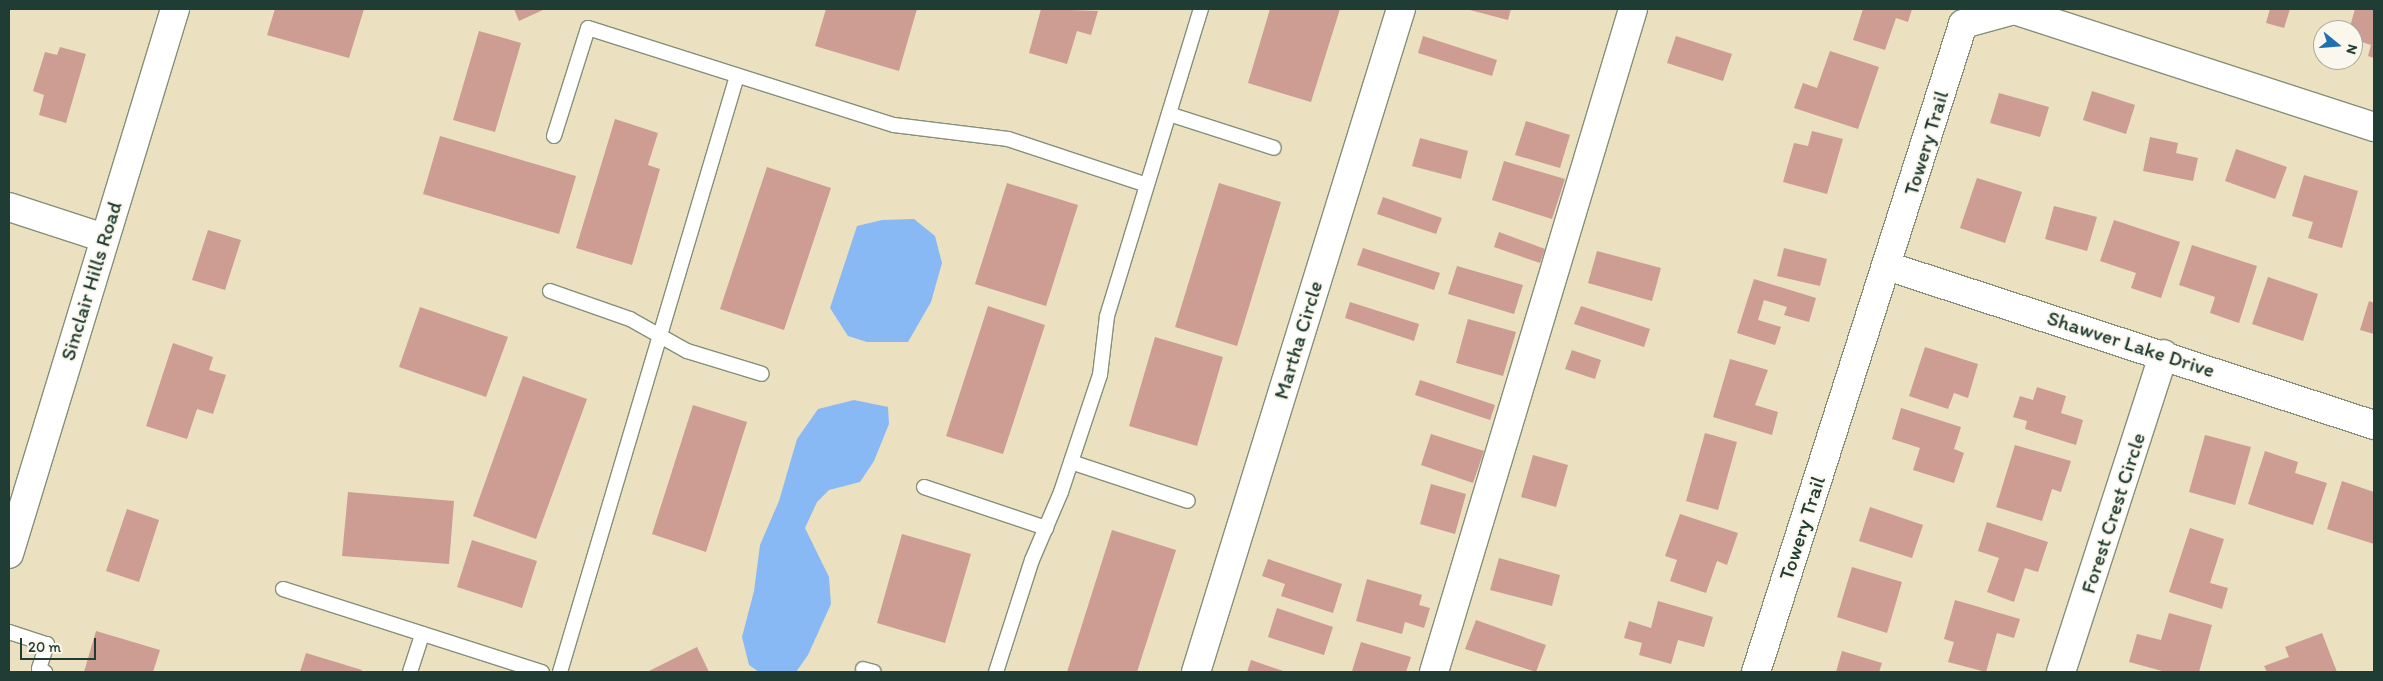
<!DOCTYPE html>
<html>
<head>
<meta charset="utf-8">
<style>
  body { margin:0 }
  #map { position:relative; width:2383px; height:681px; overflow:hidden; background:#ebe1c0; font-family:Itim,sans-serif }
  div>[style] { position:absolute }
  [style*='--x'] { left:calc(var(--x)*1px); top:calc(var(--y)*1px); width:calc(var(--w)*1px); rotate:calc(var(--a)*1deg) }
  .water>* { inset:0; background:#88b9f4 }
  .building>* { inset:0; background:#cd9c92 }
  .roads { filter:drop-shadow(1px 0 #858f7a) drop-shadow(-1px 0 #858f7a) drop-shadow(0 1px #858f7a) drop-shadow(0 -1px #858f7a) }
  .lane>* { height:14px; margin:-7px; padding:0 7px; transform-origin:7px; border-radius:7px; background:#fff }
  .street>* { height:28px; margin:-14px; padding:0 14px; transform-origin:14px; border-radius:14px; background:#fff }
  .secondary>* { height:28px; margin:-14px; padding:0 14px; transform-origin:14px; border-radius:14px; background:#fff }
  span { translate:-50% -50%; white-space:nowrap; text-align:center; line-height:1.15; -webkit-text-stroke:4px #fbf7ec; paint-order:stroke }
  .street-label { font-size:21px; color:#1f3d34 }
  .frame { position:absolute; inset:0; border:10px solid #1f3d34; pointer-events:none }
  .north { position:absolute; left:2313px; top:20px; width:50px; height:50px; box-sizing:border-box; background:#fbf7ec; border:1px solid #a3ada2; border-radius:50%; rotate:107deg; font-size:14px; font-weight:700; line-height:20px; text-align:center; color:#1f3d34 }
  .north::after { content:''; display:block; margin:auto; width:18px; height:22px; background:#1f6fb2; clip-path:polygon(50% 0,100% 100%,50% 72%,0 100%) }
  .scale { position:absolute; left:20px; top:638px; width:76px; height:22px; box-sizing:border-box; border:2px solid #1f3d34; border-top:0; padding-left:6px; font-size:15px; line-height:18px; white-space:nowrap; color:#1f3d34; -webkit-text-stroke:4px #fbf7ec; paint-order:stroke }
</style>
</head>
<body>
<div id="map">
  <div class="water">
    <div style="clip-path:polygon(914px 219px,935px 236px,942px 263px,931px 302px,908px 342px,867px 342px,848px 336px,830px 308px,857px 226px,882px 220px)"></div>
    <div style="clip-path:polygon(854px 400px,888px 407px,889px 424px,874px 461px,860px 482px,829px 490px,817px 502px,805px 528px,829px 577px,831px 604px,808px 655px,796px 672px,759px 672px,749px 665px,742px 637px,754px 591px,760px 545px,779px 501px,797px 439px,818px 409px)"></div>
  </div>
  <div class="building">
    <div style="clip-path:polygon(275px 9px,364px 9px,349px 58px,267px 35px)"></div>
    <div style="clip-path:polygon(514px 9px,545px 9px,519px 21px)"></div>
    <div style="clip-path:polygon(826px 9px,917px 9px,899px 71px,815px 46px)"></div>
    <div style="clip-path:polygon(1041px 9px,1098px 11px,1091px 35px,1077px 31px,1067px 64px,1029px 53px)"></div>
    <div style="clip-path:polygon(1270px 9px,1340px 9px,1311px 102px,1248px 83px)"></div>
    <div style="clip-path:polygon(1466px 9px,1511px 9px,1508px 20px)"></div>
    <div style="clip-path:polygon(1863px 9px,1912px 9px,1908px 22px,1896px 18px,1885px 50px,1853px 40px)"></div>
    <div style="clip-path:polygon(2270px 9px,2290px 9px,2284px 28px,2266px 23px)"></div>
    <div style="clip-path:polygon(2355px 9px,2374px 9px,2374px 58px,2368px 56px,2371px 45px,2353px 39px,2353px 30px,2349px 30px)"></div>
    <div style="clip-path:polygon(479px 31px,521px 43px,495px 132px,453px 120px)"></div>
    <div style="clip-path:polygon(1423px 36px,1497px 60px,1492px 76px,1418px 53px)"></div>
    <div style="clip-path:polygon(1676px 36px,1732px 54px,1723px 81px,1667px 63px)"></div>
    <div style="clip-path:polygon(60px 47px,86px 54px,66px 123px,39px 115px,44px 95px,33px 91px,45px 52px,57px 55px)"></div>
    <div style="clip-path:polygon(1830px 51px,1879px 67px,1858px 129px,1794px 108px,1803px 83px,1817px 88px)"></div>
    <div style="clip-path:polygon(2092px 91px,2135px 105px,2126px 134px,2083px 120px)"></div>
    <div style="clip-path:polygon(1999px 93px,2049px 107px,2040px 137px,1990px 123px)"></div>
    <div style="clip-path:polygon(615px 119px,658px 133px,648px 165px,660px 169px,632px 265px,576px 248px)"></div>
    <div style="clip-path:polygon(1526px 121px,1570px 135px,1560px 168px,1515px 155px)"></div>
    <div style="clip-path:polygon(1812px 131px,1843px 139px,1827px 194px,1783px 182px,1794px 143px,1808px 146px)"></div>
    <div style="clip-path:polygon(440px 136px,576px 176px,559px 234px,423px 194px)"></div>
    <div style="clip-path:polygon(2150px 137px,2178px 143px,2176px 153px,2198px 158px,2193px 181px,2143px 171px)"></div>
    <div style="clip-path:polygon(1420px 138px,1468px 151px,1461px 179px,1412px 166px)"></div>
    <div style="clip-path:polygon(2236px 149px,2287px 167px,2275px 199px,2225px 181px)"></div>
    <div style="clip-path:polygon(1504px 161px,1565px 179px,1552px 219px,1492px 200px)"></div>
    <div style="clip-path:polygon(767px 167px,831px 188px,784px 330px,720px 309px)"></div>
    <div style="clip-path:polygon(2304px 175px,2358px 191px,2342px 248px,2308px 238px,2313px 222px,2292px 216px)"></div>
    <div style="clip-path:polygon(1977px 178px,2022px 192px,2005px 243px,1960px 228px)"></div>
    <div style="clip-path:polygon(1007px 183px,1078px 205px,1046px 306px,975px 284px)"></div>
    <div style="clip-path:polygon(1219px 183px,1281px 202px,1237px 346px,1175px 327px)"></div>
    <div style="clip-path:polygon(1383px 197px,1442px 218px,1436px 234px,1377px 214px)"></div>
    <div style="clip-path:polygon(2054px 206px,2097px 217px,2087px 251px,2045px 239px)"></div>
    <div style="clip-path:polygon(2114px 220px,2180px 242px,2161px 298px,2131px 288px,2136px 273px,2100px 261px)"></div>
    <div style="clip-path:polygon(208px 230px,241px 240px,225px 290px,192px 280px)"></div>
    <div style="clip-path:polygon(1499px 232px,1545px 249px,1540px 263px,1494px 247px)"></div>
    <div style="clip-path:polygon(2192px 245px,2257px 266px,2239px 323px,2210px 313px,2215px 297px,2179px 285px)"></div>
    <div style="clip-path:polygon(1363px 248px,1440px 273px,1434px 290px,1357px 265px)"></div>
    <div style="clip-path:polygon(1784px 248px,1827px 259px,1820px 286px,1777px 276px)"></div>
    <div style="clip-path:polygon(1597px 251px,1661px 268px,1652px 301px,1588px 283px)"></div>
    <div style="clip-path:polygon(1457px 266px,1523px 285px,1514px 314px,1448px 294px)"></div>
    <div style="clip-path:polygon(2268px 277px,2318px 294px,2303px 341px,2252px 324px)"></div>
    <div style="clip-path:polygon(1754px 279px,1816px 298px,1809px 322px,1784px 315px,1787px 307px,1764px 300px,1758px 320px,1781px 327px,1775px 345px,1737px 333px)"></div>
    <div style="clip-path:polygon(2369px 301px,2374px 303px,2374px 334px,2360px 330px)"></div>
    <div style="clip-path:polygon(1350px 302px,1419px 324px,1414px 341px,1345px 318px)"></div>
    <div style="clip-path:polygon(988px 306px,1045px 325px,1003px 454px,946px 436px)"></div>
    <div style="clip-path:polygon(1581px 306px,1650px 329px,1644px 347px,1574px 324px)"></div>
    <div style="clip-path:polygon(420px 307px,508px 337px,486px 397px,399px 367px)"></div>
    <div style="clip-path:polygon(1468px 319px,1516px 332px,1503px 376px,1456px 363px)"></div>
    <div style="clip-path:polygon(1155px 337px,1223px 357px,1197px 446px,1129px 426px)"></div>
    <div style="clip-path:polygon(173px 343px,213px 357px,209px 370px,226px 375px,213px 414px,197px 409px,187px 439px,146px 426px)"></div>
    <div style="clip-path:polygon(1925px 347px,1978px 364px,1968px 398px,1954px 393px,1948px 409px,1909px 396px)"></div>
    <div style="clip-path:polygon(1572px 350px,1601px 360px,1595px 379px,1565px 369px)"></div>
    <div style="clip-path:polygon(1730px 359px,1768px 370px,1755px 405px,1778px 412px,1772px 435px,1713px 417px)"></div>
    <div style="clip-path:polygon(523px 376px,587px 399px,536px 539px,473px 516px)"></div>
    <div style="clip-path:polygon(1420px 380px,1495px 405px,1490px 420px,1415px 395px)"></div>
    <div style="clip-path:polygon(2037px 387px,2066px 396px,2061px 413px,2083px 420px,2076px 445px,2025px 429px,2027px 421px,2013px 417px,2020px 396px,2033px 400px)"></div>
    <div style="clip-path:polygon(693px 405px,747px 422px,706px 552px,652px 534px)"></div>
    <div style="clip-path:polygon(1901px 408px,1961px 427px,1954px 449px,1964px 453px,1954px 483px,1913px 470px,1920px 448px,1892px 439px)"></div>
    <div style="clip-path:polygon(1705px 433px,1737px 442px,1718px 510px,1686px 501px)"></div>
    <div style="clip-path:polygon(1431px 434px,1484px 451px,1473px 483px,1421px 465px)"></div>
    <div style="clip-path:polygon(2205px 435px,2251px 447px,2235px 505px,2189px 492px)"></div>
    <div style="clip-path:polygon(2015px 445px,2071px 461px,2061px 492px,2052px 489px,2042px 521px,1996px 507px)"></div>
    <div style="clip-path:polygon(2265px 451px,2298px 462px,2295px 473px,2327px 483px,2313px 525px,2248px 504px)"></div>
    <div style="clip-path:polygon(1533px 455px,1568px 465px,1556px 507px,1521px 497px)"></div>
    <div style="clip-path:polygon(2342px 481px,2374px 492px,2374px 544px,2327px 529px)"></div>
    <div style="clip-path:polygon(1431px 484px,1466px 494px,1455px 534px,1420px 524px)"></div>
    <div style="clip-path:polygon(348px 492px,454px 501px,449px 564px,342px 556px)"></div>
    <div style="clip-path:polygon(1870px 507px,1923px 525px,1912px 558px,1859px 541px)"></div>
    <div style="clip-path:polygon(127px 509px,159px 520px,139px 582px,106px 571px)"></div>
    <div style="clip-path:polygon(1680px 514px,1738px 533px,1727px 565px,1717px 561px,1706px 593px,1670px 581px,1677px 560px,1665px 556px)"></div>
    <div style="clip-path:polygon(1987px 522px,2048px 542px,2038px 572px,2025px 568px,2014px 602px,1987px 592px,1999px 558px,1978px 551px)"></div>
    <div style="clip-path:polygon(2190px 528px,2224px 539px,2210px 583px,2228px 588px,2222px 609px,2169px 592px)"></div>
    <div style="clip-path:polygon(1112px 530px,1176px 550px,1137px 672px,1067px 672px)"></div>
    <div style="clip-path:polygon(902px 534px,971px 554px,945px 643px,877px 623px)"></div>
    <div style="clip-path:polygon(472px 540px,537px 561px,522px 608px,457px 587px)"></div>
    <div style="clip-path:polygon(1499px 558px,1560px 575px,1552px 606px,1490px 590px)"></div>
    <div style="clip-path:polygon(1268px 559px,1342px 584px,1333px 613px,1281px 596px,1285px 584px,1262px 576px)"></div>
    <div style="clip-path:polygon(1852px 567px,1902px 582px,1887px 633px,1837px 617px)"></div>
    <div style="clip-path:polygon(1367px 579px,1422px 595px,1419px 605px,1430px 608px,1424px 628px,1405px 622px,1402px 634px,1356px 621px)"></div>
    <div style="clip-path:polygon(1955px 600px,2020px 619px,2014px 638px,1997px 633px,1986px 672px,1948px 662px,1954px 642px,1944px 639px)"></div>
    <div style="clip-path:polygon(1658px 601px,1713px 617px,1704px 647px,1678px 640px,1671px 664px,1639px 655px,1642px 643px,1624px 638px,1629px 621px,1651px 628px)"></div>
    <div style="clip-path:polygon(1277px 608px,1333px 627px,1324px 655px,1268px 637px)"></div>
    <div style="clip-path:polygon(2169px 613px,2212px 625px,2199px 672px,2166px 672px,2129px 662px,2137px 634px,2161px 640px)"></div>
    <div style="clip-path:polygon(1476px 620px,1546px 645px,1536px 672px,1465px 649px)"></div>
    <div style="clip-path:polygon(96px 631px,160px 650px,153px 672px,84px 672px)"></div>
    <div style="clip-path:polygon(2322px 633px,2337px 672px,2267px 672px,2264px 666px,2289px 657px,2285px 647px)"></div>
    <div style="clip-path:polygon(1361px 642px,1411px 657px,1406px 672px,1352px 671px)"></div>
    <div style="clip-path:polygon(697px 647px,709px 672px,647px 672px)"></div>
    <div style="clip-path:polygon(1842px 651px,1882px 663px,1879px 672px,1836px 672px)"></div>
    <div style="clip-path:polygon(306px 653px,362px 670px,361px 672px,300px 672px)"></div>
    <div style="clip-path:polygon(1251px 660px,1286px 672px,1247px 672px)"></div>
  </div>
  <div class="roads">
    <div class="lane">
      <div style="--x:1169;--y:114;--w:110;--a:17.9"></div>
      <div style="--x:554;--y:136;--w:113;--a:-72.5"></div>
      <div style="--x:588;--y:28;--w:321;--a:17.6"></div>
      <div style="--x:894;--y:125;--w:115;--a:7"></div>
      <div style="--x:1008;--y:139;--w:146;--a:18.3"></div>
      <div style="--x:550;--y:291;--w:85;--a:19.3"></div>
      <div style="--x:630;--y:319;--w:65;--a:29.3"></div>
      <div style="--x:687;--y:351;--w:78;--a:17"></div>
      <div style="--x:1071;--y:462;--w:123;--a:18.4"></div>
      <div style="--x:924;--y:487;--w:129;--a:18.6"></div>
      <div style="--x:283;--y:589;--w:272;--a:17.8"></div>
      <div style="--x:9;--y:632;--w:40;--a:18"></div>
      <div style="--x:47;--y:644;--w:26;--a:108"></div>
      <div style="--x:39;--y:669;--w:7;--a:27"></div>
      <div style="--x:863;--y:669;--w:11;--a:15"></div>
      <div style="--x:410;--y:672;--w:40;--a:-72"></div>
      <div style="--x:560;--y:672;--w:622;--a:-73.46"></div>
      <div style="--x:996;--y:672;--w:118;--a:-72.2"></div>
      <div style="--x:1032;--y:560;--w:74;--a:-66.9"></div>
      <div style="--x:1061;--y:492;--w:123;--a:-71.6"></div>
      <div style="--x:1100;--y:375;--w:59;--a:-83.2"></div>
      <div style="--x:1107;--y:316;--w:321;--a:-73"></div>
    </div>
    <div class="street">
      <div style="--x:9;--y:207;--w:100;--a:18.1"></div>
      <div style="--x:1887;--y:266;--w:512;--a:18.08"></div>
      <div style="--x:1196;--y:672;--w:694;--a:-72.82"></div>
      <div style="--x:1434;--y:672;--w:692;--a:-73.29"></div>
      <div style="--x:1756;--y:672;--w:680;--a:-72.28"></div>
      <div style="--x:1963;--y:24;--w:53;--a:-15.4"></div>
      <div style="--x:2014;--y:10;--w:379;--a:18"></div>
      <div style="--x:2061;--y:672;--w:334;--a:-72.1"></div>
    </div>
    <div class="secondary">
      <div style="--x:9;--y:554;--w:570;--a:-73.06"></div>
    </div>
  </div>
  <div class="street-label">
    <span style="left:1926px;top:143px;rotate:-73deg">Towery Trail</span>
    <span style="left:91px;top:281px;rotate:-73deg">Sinclair Hills Road</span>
    <span style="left:1298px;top:340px;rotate:-73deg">Martha Circle</span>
    <span style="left:2131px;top:344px;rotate:18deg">Shawver Lake Drive</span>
    <span style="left:2113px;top:513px;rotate:-72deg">Forest Crest Circle</span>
    <span style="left:1802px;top:528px;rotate:-72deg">Towery Trail</span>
  </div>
  <div class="frame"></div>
  <div class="north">N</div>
  <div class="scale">20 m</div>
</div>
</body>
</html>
